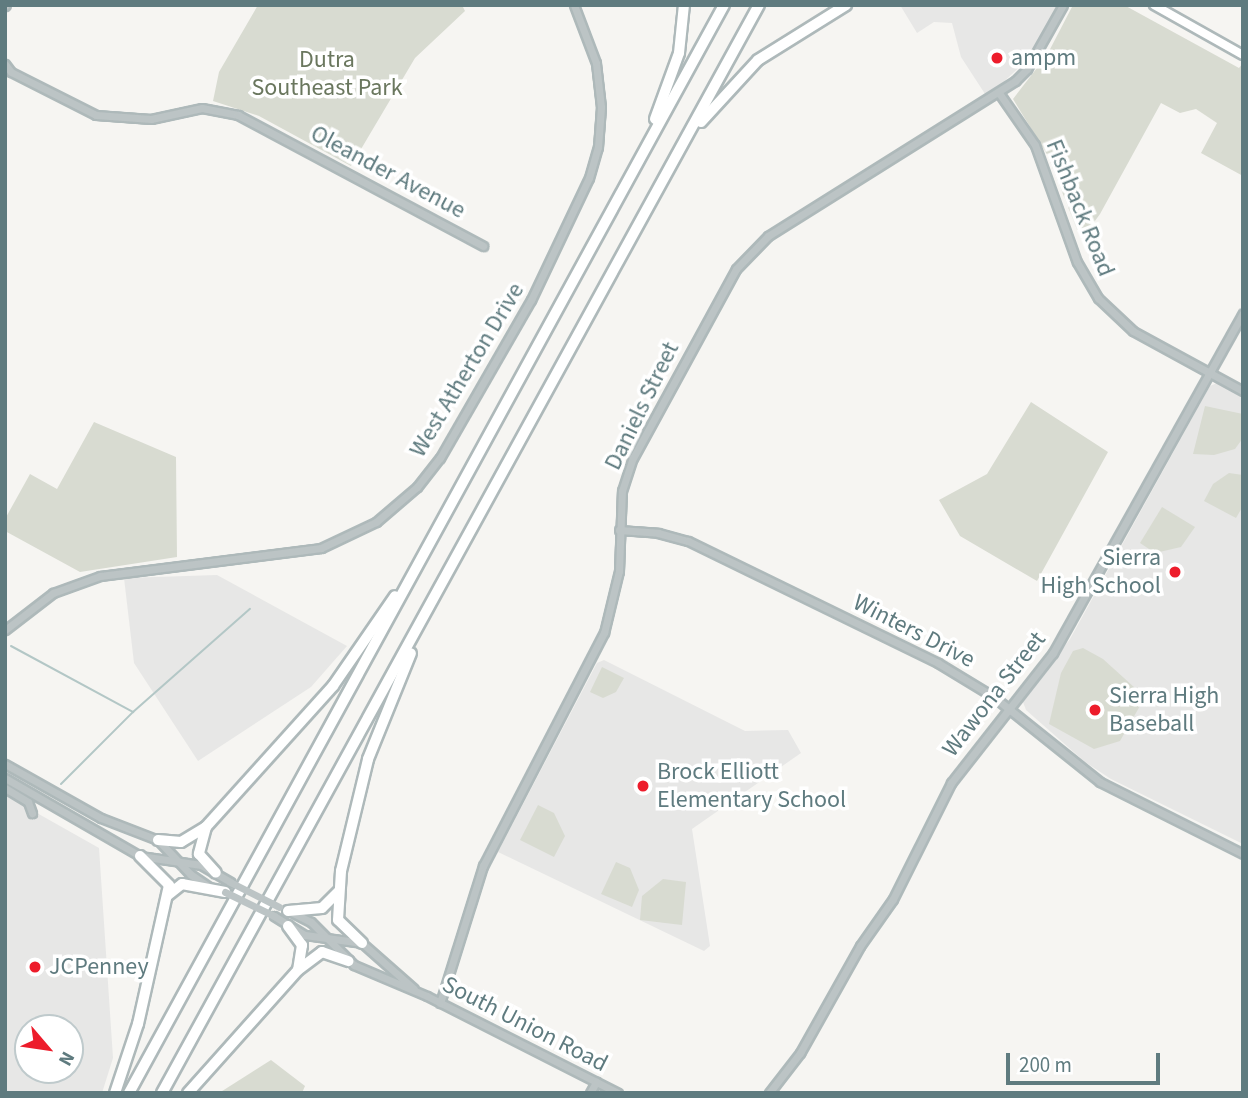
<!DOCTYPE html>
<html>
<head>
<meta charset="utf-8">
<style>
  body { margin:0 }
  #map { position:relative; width:1248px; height:1098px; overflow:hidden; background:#f6f5f2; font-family:"Source Sans 3",sans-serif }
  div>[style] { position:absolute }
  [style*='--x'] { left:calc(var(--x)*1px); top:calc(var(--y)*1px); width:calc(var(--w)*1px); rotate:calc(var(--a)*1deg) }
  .built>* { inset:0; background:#e7e7e6 }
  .green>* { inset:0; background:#d8dbd1 }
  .stream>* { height:2px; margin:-1px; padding:0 1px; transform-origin:1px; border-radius:1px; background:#b3c7c6 }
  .roads { filter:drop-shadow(2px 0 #aeb9ba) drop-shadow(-2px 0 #aeb9ba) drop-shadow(0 2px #aeb9ba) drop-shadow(0 -2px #aeb9ba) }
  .tertiary>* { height:7px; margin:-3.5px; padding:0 3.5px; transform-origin:3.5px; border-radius:3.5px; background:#bcc4c5 }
  .secondary>* { height:8px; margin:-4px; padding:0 4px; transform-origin:4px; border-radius:4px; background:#fff }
  .motorway>* { height:10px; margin:-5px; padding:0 5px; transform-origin:5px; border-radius:5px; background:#fff }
  .tertiary-bridge>* { height:7px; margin:-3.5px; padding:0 3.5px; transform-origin:3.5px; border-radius:3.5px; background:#bcc4c5 }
  .dots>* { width:19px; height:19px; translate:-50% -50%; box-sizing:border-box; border:4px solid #fff; border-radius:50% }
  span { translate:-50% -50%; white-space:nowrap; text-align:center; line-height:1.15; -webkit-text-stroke:7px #fff; paint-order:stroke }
  .poi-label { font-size:24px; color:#5f7b7f }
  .left { translate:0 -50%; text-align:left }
  .right { translate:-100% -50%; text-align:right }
  .park-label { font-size:24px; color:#6a775e }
  .street-label { font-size:24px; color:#5f7b7f }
  .frame { position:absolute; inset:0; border:7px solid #5f7b7f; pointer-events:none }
  .north { position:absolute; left:14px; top:1014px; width:70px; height:70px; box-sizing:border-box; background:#fff; border:2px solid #bfcacc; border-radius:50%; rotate:119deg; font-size:19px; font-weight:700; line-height:28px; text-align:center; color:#5f7b7f }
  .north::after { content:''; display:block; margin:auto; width:24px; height:32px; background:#ed1c2b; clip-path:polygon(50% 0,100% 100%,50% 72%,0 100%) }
  .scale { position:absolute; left:1006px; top:1053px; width:154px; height:32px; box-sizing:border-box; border:4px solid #5f7b7f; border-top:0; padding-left:9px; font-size:21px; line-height:24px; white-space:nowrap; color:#5f7b7f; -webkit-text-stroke:5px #fff; paint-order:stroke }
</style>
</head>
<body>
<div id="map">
  <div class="built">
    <div style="clip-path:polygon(900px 5px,1058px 5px,1026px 61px,987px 97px,961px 57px,952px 23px,934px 22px,917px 33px)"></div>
    <div style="clip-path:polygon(1217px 383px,1243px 397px,1243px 844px,1111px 779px,1085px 762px,1026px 710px,1023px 702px,1070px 639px,1210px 386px)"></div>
    <div style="clip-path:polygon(217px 575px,347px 646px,311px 687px,198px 761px,134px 663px,124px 578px)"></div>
    <div style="clip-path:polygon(604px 660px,745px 731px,788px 730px,801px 753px,692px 829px,710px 946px,704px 951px,498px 852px,597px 663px)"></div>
    <div style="clip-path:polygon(evenodd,5px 795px,99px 848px,113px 1058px,102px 1093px,5px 1093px,5px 795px,28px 1028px,70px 1028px,70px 1070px,28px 1070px,28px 1028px)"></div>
  </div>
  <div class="green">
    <div style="clip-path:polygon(258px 5px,462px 5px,465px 11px,415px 58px,351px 166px,259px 116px,213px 101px,219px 72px)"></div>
    <div style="clip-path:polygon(1073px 5px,1124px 5px,1239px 68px,1243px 63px,1243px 176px,1201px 153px,1217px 123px,1196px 109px,1180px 113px,1161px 103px,1100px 214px,1092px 225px,1077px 230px,1048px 156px,1013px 99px,1047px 55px)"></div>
    <div style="clip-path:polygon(1031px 402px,1108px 452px,1037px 581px,960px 536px,939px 500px,987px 474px)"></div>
    <div style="clip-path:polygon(1205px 406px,1243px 414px,1243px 438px,1235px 449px,1214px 455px,1193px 454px)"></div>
    <div style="clip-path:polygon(94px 422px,176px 457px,177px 557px,80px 572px,5px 531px,5px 519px,30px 474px,57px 489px)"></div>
    <div style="clip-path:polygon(1229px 473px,1243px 475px,1243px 506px,1236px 518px,1204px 501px,1213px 484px)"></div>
    <div style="clip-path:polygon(1162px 507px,1195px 527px,1181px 547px,1155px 553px,1140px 543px)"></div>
    <div style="clip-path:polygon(1083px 648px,1103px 659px,1145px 697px,1120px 741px,1094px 749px,1049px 724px,1061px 673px,1073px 651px)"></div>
    <div style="clip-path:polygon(602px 667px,624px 678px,616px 692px,603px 698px,590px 692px)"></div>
    <div style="clip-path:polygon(538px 805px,554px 813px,565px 836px,554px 857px,520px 840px)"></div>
    <div style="clip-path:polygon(616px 862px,630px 868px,639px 890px,632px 907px,601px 894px)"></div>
    <div style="clip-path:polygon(663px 879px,686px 882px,682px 925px,640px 920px,642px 896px)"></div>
    <div style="clip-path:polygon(271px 1060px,305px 1086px,302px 1093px,219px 1093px)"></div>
  </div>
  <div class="stream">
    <div style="--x:11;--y:646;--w:139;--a:28.4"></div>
    <div style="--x:61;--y:784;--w:102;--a:-45"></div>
    <div style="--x:133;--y:712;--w:156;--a:-41.4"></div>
  </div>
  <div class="roads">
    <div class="tertiary">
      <div style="--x:5;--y:6;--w:1;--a:-45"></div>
      <div style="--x:5;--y:64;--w:10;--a:53"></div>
      <div style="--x:11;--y:72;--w:95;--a:26.8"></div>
      <div style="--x:96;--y:115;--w:55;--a:4.2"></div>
      <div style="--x:151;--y:119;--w:52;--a:-12.2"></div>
      <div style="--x:202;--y:108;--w:37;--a:11"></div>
      <div style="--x:238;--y:115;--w:278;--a:28.1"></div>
      <div style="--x:999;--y:93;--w:63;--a:55.3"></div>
      <div style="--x:1035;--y:145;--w:124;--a:70.3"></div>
      <div style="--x:1077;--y:262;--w:42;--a:59.7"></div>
      <div style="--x:1098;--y:298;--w:48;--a:43.3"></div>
      <div style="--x:1133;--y:331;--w:125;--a:28.6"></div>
      <div style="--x:619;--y:530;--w:39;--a:4"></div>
      <div style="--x:658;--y:533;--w:31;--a:15"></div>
      <div style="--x:688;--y:541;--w:278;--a:26"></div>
      <div style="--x:938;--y:663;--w:66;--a:31.3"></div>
      <div style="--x:994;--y:697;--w:136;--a:38.7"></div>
      <div style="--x:1100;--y:782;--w:160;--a:26.7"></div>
      <div style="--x:5;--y:630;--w:61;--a:-37.6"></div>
      <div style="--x:53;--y:593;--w:50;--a:-19.9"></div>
      <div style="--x:100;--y:576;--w:223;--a:-7.2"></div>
      <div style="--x:321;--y:548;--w:61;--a:-25.3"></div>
      <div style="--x:376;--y:522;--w:54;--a:-40.5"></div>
      <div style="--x:417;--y:487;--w:37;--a:-52"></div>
      <div style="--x:440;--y:458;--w:182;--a:-60.1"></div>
      <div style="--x:531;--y:300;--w:135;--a:-64.6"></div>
      <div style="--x:589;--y:178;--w:32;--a:-74"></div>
      <div style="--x:598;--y:147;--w:40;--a:-85.7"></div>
      <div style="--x:601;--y:107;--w:44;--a:-96.5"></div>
      <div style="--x:596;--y:63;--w:62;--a:-110.8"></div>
      <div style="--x:5;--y:764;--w:110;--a:29.4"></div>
      <div style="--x:101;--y:818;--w:61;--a:21.1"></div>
      <div style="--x:158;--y:840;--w:47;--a:46.7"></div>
      <div style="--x:190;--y:874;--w:22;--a:34"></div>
      <div style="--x:5;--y:778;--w:156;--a:30"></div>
      <div style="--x:140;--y:856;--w:62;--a:8.4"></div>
      <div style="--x:201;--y:865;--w:34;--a:30"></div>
      <div style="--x:5;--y:788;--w:27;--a:31"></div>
      <div style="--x:28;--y:802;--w:12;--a:70"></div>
      <div style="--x:291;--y:912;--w:22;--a:27"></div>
      <div style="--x:311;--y:922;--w:61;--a:45"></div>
      <div style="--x:354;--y:965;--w:79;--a:23"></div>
      <div style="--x:427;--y:996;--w:214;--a:26.9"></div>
      <div style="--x:274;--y:916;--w:36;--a:32"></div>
      <div style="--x:305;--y:935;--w:58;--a:8"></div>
      <div style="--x:362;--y:943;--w:69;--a:41.5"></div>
      <div style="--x:440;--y:1003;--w:144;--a:-72.6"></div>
      <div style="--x:483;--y:866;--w:263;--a:-62.6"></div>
      <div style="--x:604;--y:633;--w:64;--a:-76.4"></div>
      <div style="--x:619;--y:571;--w:80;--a:-87.9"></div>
      <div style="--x:622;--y:491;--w:35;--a:-72"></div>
      <div style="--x:633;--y:458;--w:215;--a:-61.4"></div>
      <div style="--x:736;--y:269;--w:46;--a:-45.9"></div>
      <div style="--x:768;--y:236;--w:292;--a:-32.1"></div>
      <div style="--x:1015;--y:81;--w:17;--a:-45"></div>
      <div style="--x:1027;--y:69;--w:73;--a:-60.6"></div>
      <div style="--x:590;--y:1093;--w:13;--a:-61"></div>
      <div style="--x:769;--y:1093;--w:51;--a:-52.2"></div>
      <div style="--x:800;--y:1053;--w:123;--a:-60.7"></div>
      <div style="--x:860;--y:946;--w:57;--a:-54.9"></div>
      <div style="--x:893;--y:899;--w:130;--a:-63.4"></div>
      <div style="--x:951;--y:783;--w:165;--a:-51.9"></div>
      <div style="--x:1053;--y:653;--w:389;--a:-60.8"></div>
    </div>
    <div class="secondary">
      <div style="--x:1154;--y:5;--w:102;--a:29.3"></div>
    </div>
    <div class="motorway">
      <div style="--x:655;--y:119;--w:70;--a:-70"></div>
      <div style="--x:679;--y:53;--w:48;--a:-84.1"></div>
      <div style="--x:701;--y:122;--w:84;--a:-47.4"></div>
      <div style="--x:758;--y:60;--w:104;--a:-32"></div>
      <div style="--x:206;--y:827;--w:28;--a:105"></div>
      <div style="--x:199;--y:854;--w:25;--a:48"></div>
      <div style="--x:158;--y:840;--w:23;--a:5"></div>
      <div style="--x:181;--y:842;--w:29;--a:-31"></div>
      <div style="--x:206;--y:827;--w:190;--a:-48"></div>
      <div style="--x:333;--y:686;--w:109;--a:-55.4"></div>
      <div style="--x:168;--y:895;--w:18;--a:-38"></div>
      <div style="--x:182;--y:884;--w:44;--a:10.5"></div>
      <div style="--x:288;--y:911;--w:34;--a:-5"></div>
      <div style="--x:322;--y:908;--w:23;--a:-45"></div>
      <div style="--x:288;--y:926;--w:24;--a:54"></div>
      <div style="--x:302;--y:945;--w:24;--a:99"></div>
      <div style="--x:362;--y:943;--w:33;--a:-136"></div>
      <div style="--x:338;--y:920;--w:49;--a:-86.5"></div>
      <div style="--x:341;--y:871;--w:115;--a:-76.4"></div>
      <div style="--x:368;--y:759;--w:114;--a:-67.9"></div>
      <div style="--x:115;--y:1093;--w:73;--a:-71.6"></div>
      <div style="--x:138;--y:1024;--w:142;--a:-77.4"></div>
      <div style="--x:169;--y:885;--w:41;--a:-135"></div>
      <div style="--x:129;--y:1093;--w:1240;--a:-61.33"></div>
      <div style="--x:162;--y:1093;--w:1241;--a:-61.25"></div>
      <div style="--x:188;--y:1093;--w:165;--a:-48.2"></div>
      <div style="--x:298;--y:970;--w:30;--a:-37"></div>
      <div style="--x:322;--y:952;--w:28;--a:19"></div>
    </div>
  </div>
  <div class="tertiary-bridge">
    <div style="--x:230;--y:882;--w:55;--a:27"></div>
    <div style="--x:225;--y:892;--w:55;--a:26.1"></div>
  </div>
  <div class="dots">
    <div style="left:997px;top:58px;background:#ed1c2b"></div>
    <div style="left:1175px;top:572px;background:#ed1c2b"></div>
    <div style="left:1095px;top:710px;background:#ed1c2b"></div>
    <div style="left:643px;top:786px;background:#ed1c2b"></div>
    <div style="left:35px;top:967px;background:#ed1c2b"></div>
  </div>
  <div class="poi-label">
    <span class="left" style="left:1011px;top:58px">ampm</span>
    <span class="right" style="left:1161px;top:572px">Sierra<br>High School</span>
    <span class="left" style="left:1109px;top:710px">Sierra High<br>Baseball</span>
    <span class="left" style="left:657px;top:786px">Brock Elliott<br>Elementary School</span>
    <span class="left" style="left:49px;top:967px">JCPenney</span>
  </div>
  <div class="park-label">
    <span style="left:327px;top:74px">Dutra<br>Southeast Park</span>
  </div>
  <div class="street-label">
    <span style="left:388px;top:172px;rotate:28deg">Oleander Avenue</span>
    <span style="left:1080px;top:208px;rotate:68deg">Fishback Road</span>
    <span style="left:467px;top:370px;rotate:-59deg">West Atherton Drive</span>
    <span style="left:642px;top:406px;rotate:-64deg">Daniels Street</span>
    <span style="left:914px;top:631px;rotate:27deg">Winters Drive</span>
    <span style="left:994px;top:694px;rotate:-52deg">Wawona Street</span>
    <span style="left:525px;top:1024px;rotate:27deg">South Union Road</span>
  </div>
  <div class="frame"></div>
  <div class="north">N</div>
  <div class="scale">200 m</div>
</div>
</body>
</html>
